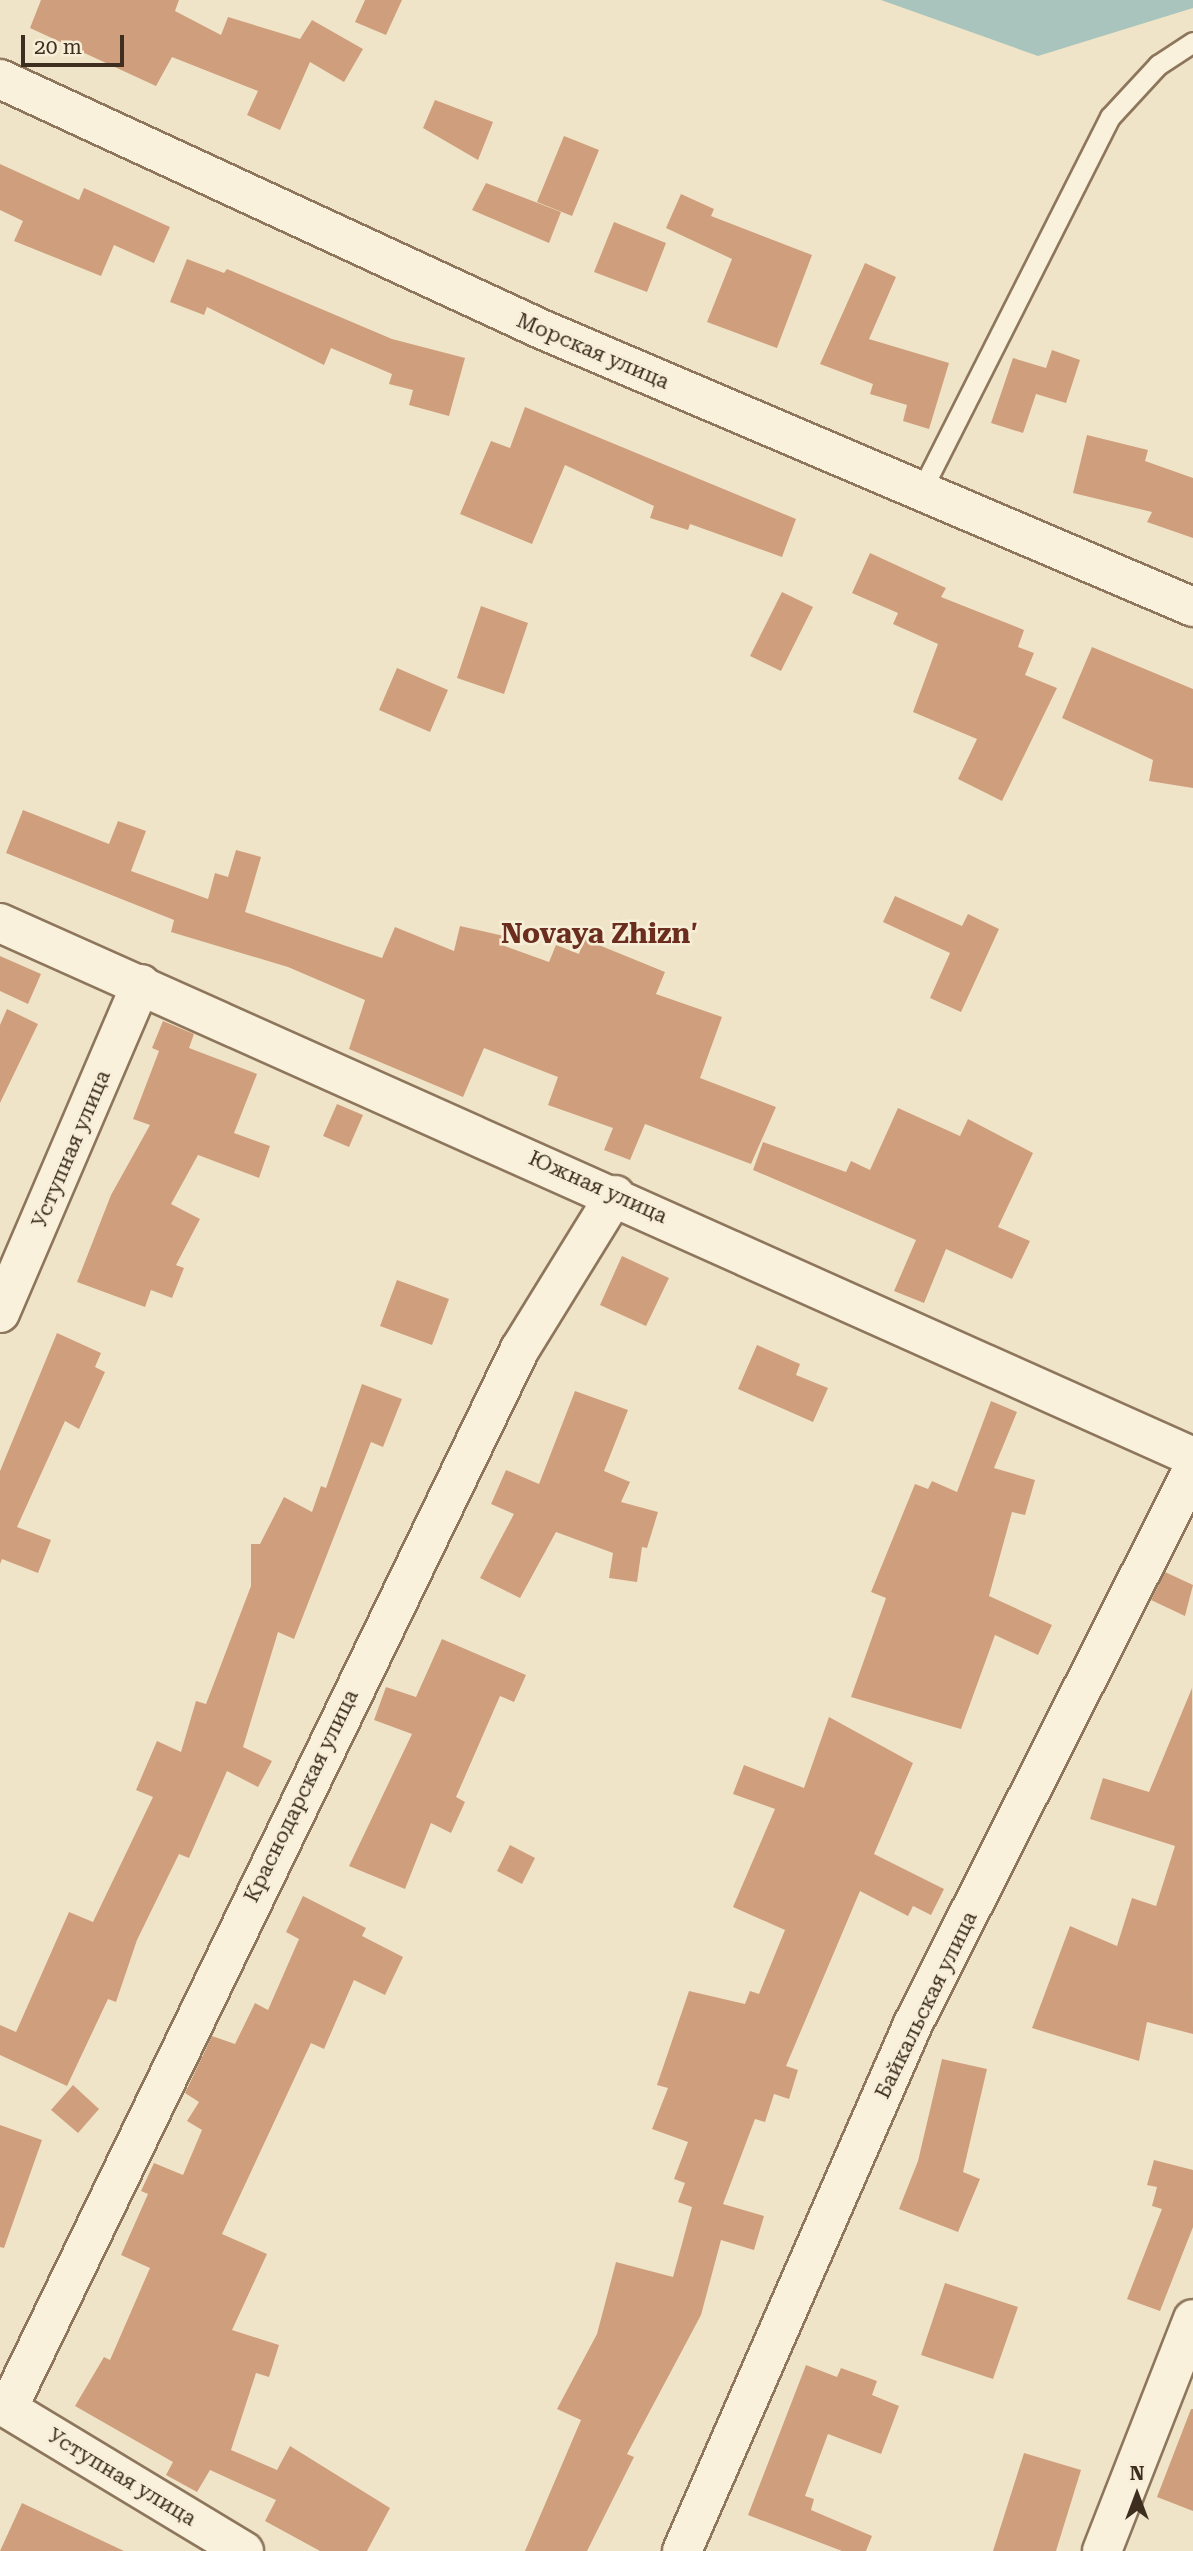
<!DOCTYPE html>
<html>
<head>
<meta charset="utf-8">
<style>
  body { margin:0 }
  #map { position:relative; width:1193px; height:2551px; overflow:hidden; background:#f0e4c8; font-family:"Roboto Serif",serif }
  div>[style] { position:absolute }
  [style*='--x'] { left:calc(var(--x)*1px); top:calc(var(--y)*1px); width:calc(var(--w)*1px); rotate:calc(var(--a)*1deg) }
  .water>* { inset:0; background:#a9c4bc }
  .building>* { inset:0; background:#cf9f7d }
  .roads { filter:drop-shadow(2px 0 #8d765c) drop-shadow(-2px 0 #8d765c) drop-shadow(0 2px #8d765c) drop-shadow(0 -2px #8d765c) }
  .service>* { height:19px; margin:-9.5px; padding:0 9.5px; transform-origin:9.5px; border-radius:9.5px; background:#faf1dc }
  .minor>* { height:38px; margin:-19px; padding:0 19px; transform-origin:19px; border-radius:19px; background:#faf1dc }
  span { translate:-50% -50%; white-space:nowrap; text-align:center; line-height:1.15; -webkit-text-stroke:5px #f7eed8; paint-order:stroke }
  .street-label { font-size:21px; color:#3d2e20 }
  .district-label { font-size:28px; color:#6b2e1e; font-weight:700 }
  .north { position:absolute; left:1102px; top:2460px; width:70px; height:70px; -webkit-text-stroke:5px #f7eed8; paint-order:stroke; rotate:0deg; font-size:19px; font-weight:700; line-height:28px; text-align:center; color:#3d2e20 }
  .north::after { content:''; display:block; margin:auto; width:24px; height:32px; background:#3d2e20; clip-path:polygon(50% 0,100% 100%,50% 72%,0 100%) }
  .scale { position:absolute; left:21px; top:35px; width:103px; height:32px; box-sizing:border-box; border:4px solid #3d2e20; border-top:0; padding-left:9px; font-size:21px; line-height:24px; white-space:nowrap; color:#3d2e20; -webkit-text-stroke:5px #f7eed8; paint-order:stroke }
</style>
</head>
<body>
<div id="map">
  <div class="water">
    <div style="clip-path:polygon(881px 0,1193px 0,1193px 8px,1038px 56px)"></div>
  </div>
  <div class="building">
    <div style="clip-path:polygon(41px 0,179px 0,175px 11px,221px 35px,228px 17px,300px 39px,312px 20px,363px 49px,344px 82px,310px 62px,280px 130px,247px 115px,258px 91px,172px 57px,156px 86px,30px 28px)"></div>
    <div style="clip-path:polygon(365px 0,402px 0,386px 35px,355px 22px)"></div>
    <div style="clip-path:polygon(435px 100px,493px 122px,478px 160px,423px 128px)"></div>
    <div style="clip-path:polygon(564px 136px,599px 150px,572px 216px,537px 202px)"></div>
    <div style="clip-path:polygon(0 164px,79px 200px,84px 188px,170px 227px,154px 263px,114px 245px,101px 276px,14px 241px,23px 221px,0 210px)"></div>
    <div style="clip-path:polygon(486px 183px,561px 212px,549px 243px,472px 210px)"></div>
    <div style="clip-path:polygon(681px 194px,714px 209px,711px 216px,812px 255px,777px 348px,707px 322px,732px 259px,666px 228px)"></div>
    <div style="clip-path:polygon(614px 222px,666px 243px,647px 292px,594px 272px)"></div>
    <div style="clip-path:polygon(187px 259px,224px 273px,227px 269px,392px 339px,465px 358px,449px 416px,409px 405px,413px 390px,389px 384px,392px 374px,331px 348px,324px 365px,207px 307px,204px 315px,170px 302px)"></div>
    <div style="clip-path:polygon(865px 263px,896px 277px,869px 339px,949px 363px,929px 429px,903px 421px,907px 405px,870px 394px,873px 384px,820px 364px)"></div>
    <div style="clip-path:polygon(1052px 350px,1080px 360px,1066px 403px,1036px 394px,1023px 433px,991px 423px,1013px 358px,1046px 368px)"></div>
    <div style="clip-path:polygon(525px 407px,796px 519px,782px 557px,690px 524px,688px 530px,650px 518px,654px 506px,565px 465px,532px 544px,460px 514px,491px 441px,510px 448px)"></div>
    <div style="clip-path:polygon(1087px 435px,1148px 450px,1145px 461px,1193px 478px,1193px 538px,1147px 522px,1152px 512px,1073px 493px)"></div>
    <div style="clip-path:polygon(870px 553px,946px 588px,941px 597px,1024px 630px,1018px 647px,1034px 653px,1025px 675px,1057px 688px,1002px 801px,958px 779px,977px 739px,913px 712px,938px 644px,893px 624px,898px 613px,852px 593px)"></div>
    <div style="clip-path:polygon(782px 592px,813px 607px,781px 671px,750px 656px)"></div>
    <div style="clip-path:polygon(481px 606px,528px 623px,504px 694px,457px 678px)"></div>
    <div style="clip-path:polygon(1092px 647px,1193px 689px,1193px 788px,1149px 781px,1153px 760px,1062px 718px)"></div>
    <div style="clip-path:polygon(397px 668px,448px 690px,430px 732px,379px 710px)"></div>
    <div style="clip-path:polygon(23px 810px,109px 844px,118px 821px,146px 831px,131px 871px,208px 899px,215px 873px,228px 877px,236px 850px,261px 857px,245px 912px,382px 958px,395px 927px,454px 951px,460px 926px,504px 936px,502px 945px,549px 962px,556px 945px,579px 954px,584px 939px,665px 972px,656px 994px,722px 1017px,700px 1078px,776px 1107px,751px 1164px,645px 1124px,630px 1160px,604px 1150px,613px 1128px,548px 1105px,558px 1077px,484px 1048px,463px 1097px,349px 1049px,365px 1000px,288px 967px,171px 932px,174px 920px,6px 853px)"></div>
    <div style="clip-path:polygon(895px 896px,962px 926px,968px 914px,999px 929px,961px 1012px,930px 998px,950px 953px,883px 922px)"></div>
    <div style="clip-path:polygon(0 956px,41px 974px,28px 1004px,0 991px)"></div>
    <div style="clip-path:polygon(7px 1009px,38px 1024px,0 1103px,0 1025px)"></div>
    <div style="clip-path:polygon(163px 1021px,194px 1034px,189px 1048px,257px 1074px,234px 1133px,270px 1146px,259px 1178px,198px 1155px,171px 1204px,200px 1219px,176px 1265px,184px 1268px,172px 1298px,151px 1290px,145px 1307px,77px 1282px,111px 1195px,150px 1125px,133px 1119px,159px 1051px,152px 1048px)"></div>
    <div style="clip-path:polygon(337px 1104px,363px 1115px,349px 1147px,323px 1136px)"></div>
    <div style="clip-path:polygon(898px 1108px,960px 1136px,968px 1119px,1033px 1153px,998px 1227px,1030px 1241px,1012px 1279px,946px 1249px,924px 1303px,894px 1291px,916px 1240px,753px 1170px,763px 1142px,846px 1172px,851px 1161px,870px 1170px)"></div>
    <div style="clip-path:polygon(622px 1256px,669px 1278px,646px 1326px,600px 1305px)"></div>
    <div style="clip-path:polygon(397px 1280px,449px 1299px,432px 1345px,380px 1326px)"></div>
    <div style="clip-path:polygon(57px 1333px,101px 1353px,95px 1367px,105px 1372px,79px 1429px,65px 1421px,17px 1527px,51px 1540px,38px 1573px,2px 1559px,0 1564px,0 1471px)"></div>
    <div style="clip-path:polygon(757px 1345px,800px 1364px,796px 1375px,828px 1388px,813px 1422px,738px 1389px)"></div>
    <div style="clip-path:polygon(362px 1384px,402px 1399px,383px 1447px,371px 1442px,294px 1639px,278px 1632px,243px 1747px,272px 1761px,258px 1787px,227px 1771px,189px 1858px,179px 1854px,137px 1940px,116px 2002px,108px 1999px,67px 2086px,0 2055px,0 2025px,16px 2032px,69px 1912px,93px 1922px,153px 1797px,136px 1790px,157px 1741px,181px 1752px,196px 1701px,206px 1704px,251px 1586px,251px 1544px,260px 1544px,284px 1497px,312px 1512px,321px 1486px,326px 1488px)"></div>
    <div style="clip-path:polygon(575px 1391px,628px 1410px,604px 1471px,630px 1482px,621px 1502px,658px 1512px,647px 1548px,642px 1547px,637px 1582px,609px 1578px,613px 1553px,556px 1532px,520px 1598px,480px 1578px,514px 1514px,491px 1504px,506px 1470px,539px 1484px)"></div>
    <div style="clip-path:polygon(991px 1401px,1017px 1412px,994px 1468px,1035px 1480px,1025px 1515px,1012px 1512px,989px 1596px,1052px 1625px,1038px 1655px,995px 1635px,961px 1729px,851px 1697px,886px 1598px,871px 1592px,915px 1484px,928px 1489px,932px 1481px,957px 1492px)"></div>
    <div style="clip-path:polygon(1165px 1572px,1193px 1585px,1185px 1616px,1151px 1600px)"></div>
    <div style="clip-path:polygon(442px 1639px,526px 1675px,514px 1702px,500px 1696px,456px 1797px,465px 1802px,451px 1833px,431px 1823px,405px 1889px,349px 1866px,412px 1734px,374px 1720px,386px 1687px,416px 1697px)"></div>
    <div style="clip-path:polygon(1192px 1688px,1193px 2034px,1147px 2022px,1139px 2061px,1032px 2028px,1070px 1926px,1117px 1946px,1132px 1898px,1156px 1906px,1175px 1846px,1090px 1819px,1103px 1778px,1149px 1792px)"></div>
    <div style="clip-path:polygon(829px 1717px,913px 1763px,874px 1854px,944px 1889px,931px 1915px,913px 1906px,908px 1916px,860px 1891px,786px 2066px,798px 2070px,789px 2099px,774px 2094px,765px 2122px,755px 2119px,723px 2204px,764px 2216px,754px 2250px,721px 2240px,701px 2315px,627px 2454px,634px 2457px,587px 2551px,525px 2551px,581px 2420px,557px 2409px,597px 2334px,616px 2262px,673px 2277px,692px 2207px,678px 2202px,685px 2183px,674px 2179px,688px 2142px,652px 2129px,668px 2088px,657px 2085px,689px 1991px,745px 2004px,750px 1991px,759px 1994px,785px 1930px,733px 1907px,775px 1809px,733px 1794px,744px 1765px,804px 1788px)"></div>
    <div style="clip-path:polygon(510px 1845px,535px 1858px,522px 1884px,497px 1871px)"></div>
    <div style="clip-path:polygon(303px 1896px,366px 1928px,362px 1936px,403px 1957px,385px 1995px,354px 1980px,324px 2049px,311px 2043px,222px 2234px,267px 2254px,232px 2330px,279px 2345px,269px 2377px,256px 2373px,231px 2450px,277px 2470px,290px 2446px,390px 2508px,367px 2551px,320px 2551px,265px 2521px,276px 2500px,210px 2470px,197px 2492px,166px 2475px,173px 2462px,75px 2406px,104px 2357px,110px 2360px,150px 2268px,121px 2255px,148px 2194px,141px 2191px,154px 2163px,183px 2175px,202px 2130px,187px 2121px,199px 2102px,185px 2093px,212px 2036px,235px 2044px,255px 2003px,268px 2010px,299px 1939px,286px 1932px)"></div>
    <div style="clip-path:polygon(942px 2059px,987px 2069px,963px 2172px,980px 2179px,958px 2232px,899px 2209px,918px 2161px)"></div>
    <div style="clip-path:polygon(73px 2085px,99px 2109px,78px 2133px,51px 2110px)"></div>
    <div style="clip-path:polygon(0 2125px,42px 2140px,4px 2248px,0 2247px)"></div>
    <div style="clip-path:polygon(1154px 2160px,1193px 2170px,1193px 2227px,1160px 2311px,1127px 2299px,1162px 2209px,1152px 2206px,1157px 2187px,1147px 2185px)"></div>
    <div style="clip-path:polygon(945px 2283px,1018px 2307px,993px 2379px,921px 2355px)"></div>
    <div style="clip-path:polygon(806px 2365px,837px 2377px,841px 2368px,877px 2381px,872px 2395px,899px 2406px,881px 2454px,828px 2434px,805px 2496px,814px 2499px,811px 2510px,872px 2536px,866px 2551px,842px 2551px,748px 2515px)"></div>
    <div style="clip-path:polygon(1191px 2409px,1193px 2409px,1193px 2511px,1157px 2497px)"></div>
    <div style="clip-path:polygon(1024px 2453px,1081px 2470px,1056px 2551px,993px 2551px)"></div>
    <div style="clip-path:polygon(22px 2503px,124px 2551px,0 2551px)"></div>
  </div>
  <div class="roads">
    <div class="service">
      <div style="--x:921;--y:491;--w:419;--a:-63.2"></div>
      <div style="--x:1110;--y:117;--w:71;--a:-47.3"></div>
      <div style="--x:1158;--y:65;--w:42;--a:-33.3"></div>
    </div>
    <div class="minor">
      <div style="--x:0;--y:79;--w:596;--a:24.8"></div>
      <div style="--x:541;--y:329;--w:709;--a:23.09"></div>
      <div style="--x:0;--y:923;--w:1307;--a:24.11"></div>
      <div style="--x:0;--y:1313;--w:358;--a:-66.8"></div>
      <div style="--x:0;--y:2404;--w:285;--a:31.1"></div>
      <div style="--x:8;--y:2408;--w:1176;--a:-64.2"></div>
      <div style="--x:520;--y:1349;--w:181;--a:-58.3"></div>
      <div style="--x:682;--y:2551;--w:575;--a:-66.33"></div>
      <div style="--x:913;--y:2024;--w:622;--a:-63.23"></div>
      <div style="--x:1102;--y:2551;--w:249;--a:-68.6"></div>
    </div>
  </div>
  <div class="street-label">
    <span style="left:593px;top:351px;rotate:23deg">Морская улица</span>
    <span style="left:71px;top:1149px;rotate:-67deg">Уступная улица</span>
    <span style="left:598px;top:1187px;rotate:24deg">Южная улица</span>
    <span style="left:301px;top:1796px;rotate:-64deg">Краснодарская улица</span>
    <span style="left:926px;top:2005px;rotate:-64deg">Байкальская улица</span>
    <span style="left:122px;top:2477px;rotate:31deg">Уступная улица</span>
  </div>
  <div class="district-label">
    <span style="left:599px;top:934px">Novaya Zhiznʹ</span>
  </div>
  <div class="north">N</div>
  <div class="scale">20 m</div>
</div>
</body>
</html>
